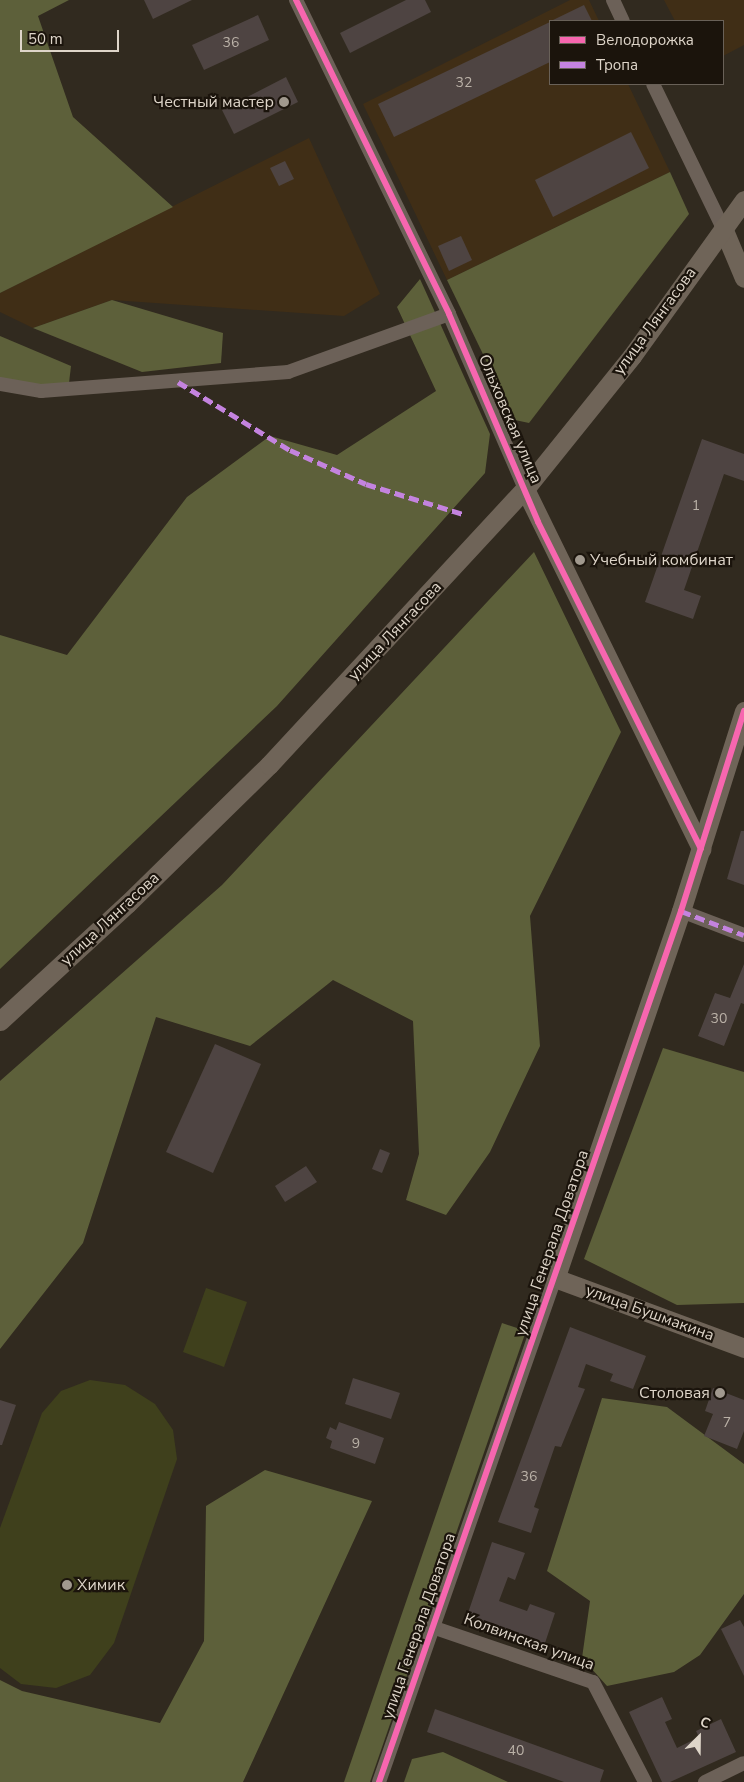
<!DOCTYPE html>
<html>
<head>
<meta charset="utf-8">
<style>
  body { margin:0 }
  #map { position:relative; width:744px; height:1782px; overflow:hidden; background:#312a1f; font-family:"Nunito Sans",sans-serif }
  div>[style] { position:absolute }
  [style*='--x'] { left:calc(var(--x)*1px); top:calc(var(--y)*1px); width:calc(var(--w)*1px); rotate:calc(var(--a)*1deg) }
  .built>* { inset:0; background:#402e16 }
  .green>* { inset:0; background:#3f401c }
  .forest>* { inset:0; background:#5d603a }
  .building>* { inset:0; background:#4e4442 }
  .street>* { height:14px; margin:-7px; padding:0 7px; transform-origin:7px; border-radius:7px; background:#6c6158 }
  .secondary>* { height:19px; margin:-9.5px; padding:0 9.5px; transform-origin:9.5px; border-radius:9.5px; background:#6f6458 }
  .quiet>* { height:5px; margin-top:-2.5px; transform-origin:0; background:repeating-linear-gradient(90deg,#c483df 0 10px,transparent 0 15px) }
  .cycleway>* { height:6px; margin:-3px; padding:0 3px; transform-origin:3px; border-radius:3px; background:#f766af }
  .dots>* { width:14px; height:14px; translate:-50% -50%; box-sizing:border-box; border:2px solid #1b140c; border-radius:50% }
  span { translate:-50% -50%; white-space:nowrap; text-align:center; line-height:1.15; -webkit-text-stroke:4.5px #1b140c; paint-order:stroke }
  .number-label { font-size:14px; color:#bab1a7 }
  .number-label span { -webkit-text-stroke-width:0 }
  .poi-label { font-size:16px; color:#ded5c9 }
  .right { translate:-100% -50%; text-align:right }
  .left { translate:0 -50%; text-align:left }
  .street-label { font-size:16px; color:#ded5c9 }
  .legend { position:absolute; left:549px; top:20px; width:175px; height:65px; box-sizing:border-box; background:#1b140c; border:1px solid #696158; margin:0; padding:6px 9px; list-style:none; font-size:15px; color:#ded5c9 }
  .legend li { display:flex; align-items:center; gap:10px; height:25px }
  .legend b { width:25px; border:1px solid #696158 }
  .north { position:absolute; left:674px; top:1712px; width:50px; height:50px; -webkit-text-stroke:4px #1b140c; paint-order:stroke; rotate:23deg; font-size:14px; font-weight:700; line-height:20px; text-align:center; color:#ded5c9 }
  .north::after { content:''; display:block; margin:auto; width:18px; height:22px; background:#ded5c9; clip-path:polygon(50% 0,100% 100%,50% 72%,0 100%) }
  .scale { position:absolute; left:20px; top:30px; width:99px; height:22px; box-sizing:border-box; border:2px solid #ded5c9; border-top:0; padding-left:6px; font-size:15px; line-height:18px; white-space:nowrap; color:#ded5c9; -webkit-text-stroke:4px #1b140c; paint-order:stroke }
</style>
</head>
<body>
<div id="map">
  <div class="built">
    <div style="clip-path:polygon(570px 0,589px 0,599px 21px,550px 21px,550px 84px,628px 84px,670px 172px,447px 280px,363px 104px)"></div>
    <div style="clip-path:polygon(664px 0,744px 0,744px 45px,723px 56px,723px 21px,675px 21px)"></div>
    <div style="clip-path:polygon(309px 138px,380px 294px,344px 316px,112px 300px,33px 328px,0 312px,0 293px)"></div>
  </div>
  <div class="green">
    <div style="clip-path:polygon(206px 1288px,247px 1302px,224px 1367px,183px 1352px)"></div>
    <div style="clip-path:polygon(90px 1380px,125px 1385px,155px 1404px,173px 1430px,177px 1459px,114px 1643px,90px 1675px,56px 1688px,21px 1684px,0 1668px,0 1528px,42px 1413px,61px 1391px)"></div>
  </div>
  <div class="forest">
    <div style="clip-path:polygon(0 0,69px 0,38px 16px,73px 117px,173px 207px,0 293px)"></div>
    <div style="clip-path:polygon(670px 172px,689px 214px,529px 423px,515px 420px,447px 280px)"></div>
    <div style="clip-path:polygon(420px 279px,490px 434px,485px 473px,277px 706px,0 969px,0 635px,67px 655px,187px 497px,270px 436px,337px 455px,436px 391px,397px 307px)"></div>
    <div style="clip-path:polygon(112px 300px,223px 333px,221px 363px,142px 372px,33px 328px)"></div>
    <div style="clip-path:polygon(0 336px,71px 366px,69px 383px,41px 389px,0 381px)"></div>
    <div style="clip-path:polygon(534px 552px,621px 732px,530px 916px,540px 1046px,490px 1152px,446px 1215px,406px 1200px,419px 1154px,413px 1021px,333px 980px,250px 1046px,156px 1017px,83px 1243px,0 1349px,0 1081px,222px 885px)"></div>
    <div style="clip-path:polygon(663px 1048px,744px 1072px,744px 1303px,677px 1305px,584px 1259px)"></div>
    <div style="clip-path:polygon(502px 1323px,526px 1331px,370px 1782px,344px 1782px)"></div>
    <div style="clip-path:polygon(602px 1398px,667px 1407px,744px 1464px,744px 1594px,700px 1655px,674px 1672px,607px 1686px,582px 1658px,590px 1601px,547px 1571px)"></div>
    <div style="clip-path:polygon(265px 1470px,372px 1501px,243px 1782px,0 1782px,0 1680px,22px 1691px,160px 1723px,204px 1641px,206px 1506px)"></div>
    <div style="clip-path:polygon(443px 1752px,508px 1782px,404px 1782px,412px 1759px)"></div>
  </div>
  <div class="building">
    <div style="clip-path:polygon(144px 0,192px 0,153px 19px)"></div>
    <div style="clip-path:polygon(406px 0,425px 0,431px 12px,350px 53px,340px 33px)"></div>
    <div style="clip-path:polygon(584px 5px,592px 21px,551px 21px)"></div>
    <div style="clip-path:polygon(258px 15px,269px 40px,204px 70px,192px 45px)"></div>
    <div style="clip-path:polygon(550px 22px,550px 62px,394px 137px,378px 104px)"></div>
    <div style="clip-path:polygon(286px 77px,298px 102px,234px 134px,222px 110px)"></div>
    <div style="clip-path:polygon(631px 132px,649px 168px,553px 217px,535px 180px)"></div>
    <div style="clip-path:polygon(285px 161px,294px 179px,279px 186px,270px 168px)"></div>
    <div style="clip-path:polygon(461px 236px,472px 260px,449px 271px,438px 246px)"></div>
    <div style="clip-path:polygon(702px 439px,744px 454px,744px 481px,724px 474px,684px 590px,701px 596px,693px 619px,645px 602px)"></div>
    <div style="clip-path:polygon(741px 831px,744px 831px,744px 885px,727px 879px)"></div>
    <div style="clip-path:polygon(744px 964px,744px 1004px,741px 1003px,724px 1046px,698px 1036px,715px 993px,730px 998px)"></div>
    <div style="clip-path:polygon(215px 1044px,261px 1064px,213px 1173px,166px 1152px)"></div>
    <div style="clip-path:polygon(380px 1149px,390px 1153px,382px 1173px,372px 1169px)"></div>
    <div style="clip-path:polygon(306px 1166px,317px 1182px,285px 1202px,275px 1186px)"></div>
    <div style="clip-path:polygon(570px 1327px,646px 1356px,633px 1389px,610px 1381px,613px 1374px,586px 1364px,578px 1387px,585px 1389px,561px 1447px,555px 1446px,534px 1507px,539px 1509px,531px 1533px,498px 1522px)"></div>
    <div style="clip-path:polygon(353px 1378px,400px 1393px,391px 1419px,345px 1404px)"></div>
    <div style="clip-path:polygon(713px 1388px,744px 1400px,744px 1431px,737px 1449px,704px 1436px,713px 1414px,705px 1411px)"></div>
    <div style="clip-path:polygon(0 1400px,16px 1405px,2px 1445px,0 1445px)"></div>
    <div style="clip-path:polygon(339px 1422px,384px 1438px,375px 1464px,330px 1448px,332px 1441px,326px 1438px,330px 1427px,336px 1430px)"></div>
    <div style="clip-path:polygon(492px 1542px,525px 1553px,515px 1580px,508px 1577px,499px 1601px,527px 1611px,530px 1604px,555px 1613px,544px 1646px,466px 1619px)"></div>
    <div style="clip-path:polygon(740px 1620px,744px 1627px,744px 1676px,721px 1629px)"></div>
    <div style="clip-path:polygon(662px 1697px,672px 1719px,665px 1722px,677px 1748px,699px 1737px,696px 1731px,721px 1719px,736px 1752px,670px 1782px,662px 1782px,629px 1712px)"></div>
    <div style="clip-path:polygon(435px 1709px,604px 1770px,600px 1782px,564px 1782px,427px 1732px)"></div>
  </div>
  <div class="street">
    <div style="--x:296;--y:0;--w:349;--a:64"></div>
    <div style="--x:449;--y:314;--w:191;--a:66.5"></div>
    <div style="--x:613;--y:0;--w:23;--a:65"></div>
    <div style="--x:653;--y:84;--w:160;--a:64.1"></div>
    <div style="--x:0;--y:384;--w:42;--a:9.7"></div>
    <div style="--x:41;--y:391;--w:248;--a:-4.4"></div>
    <div style="--x:288;--y:372;--w:171;--a:-19.8"></div>
    <div style="--x:681;--y:911;--w:67;--a:20.9"></div>
    <div style="--x:432;--y:1627;--w:170;--a:18.9"></div>
    <div style="--x:593;--y:1682;--w:113;--a:62.5"></div>
    <div style="--x:379;--y:1782;--w:534;--a:-70.75"></div>
    <div style="--x:705;--y:1782;--w:43;--a:-26"></div>
  </div>
  <div class="secondary">
    <div style="--x:723;--y:228;--w:54;--a:67.2"></div>
    <div style="--x:525;--y:489;--w:401;--a:63.9"></div>
    <div style="--x:744;--y:711;--w:210;--a:107.5"></div>
    <div style="--x:681;--y:911;--w:388;--a:108.9"></div>
    <div style="--x:555;--y:1278;--w:202;--a:20.3"></div>
    <div style="--x:0;--y:1021;--w:173;--a:-42.7"></div>
    <div style="--x:127;--y:904;--w:199;--a:-44.4"></div>
    <div style="--x:269;--y:765;--w:376;--a:-47.2"></div>
    <div style="--x:525;--y:489;--w:171;--a:-51.2"></div>
    <div style="--x:632;--y:356;--w:192;--a:-54.3"></div>
  </div>
  <div class="quiet">
    <div style="--x:178;--y:382;--w:131;--a:31.3"></div>
    <div style="--x:290;--y:450;--w:83;--a:24.1"></div>
    <div style="--x:366;--y:484;--w:102;--a:17.2"></div>
    <div style="--x:681;--y:911;--w:67;--a:20.9"></div>
  </div>
  <div class="cycleway">
    <div style="--x:296;--y:0;--w:349;--a:64"></div>
    <div style="--x:449;--y:314;--w:226;--a:66.8"></div>
    <div style="--x:538;--y:522;--w:365;--a:63.5"></div>
    <div style="--x:379;--y:1782;--w:922;--a:-70.88"></div>
    <div style="--x:681;--y:911;--w:210;--a:-72.5"></div>
  </div>
  <div class="dots">
    <div style="left:284px;top:102px;background:#a1998e"></div>
    <div style="left:580px;top:560px;background:#a1998e"></div>
    <div style="left:720px;top:1393px;background:#a1998e"></div>
    <div style="left:67px;top:1585px;background:#a1998e"></div>
  </div>
  <div class="number-label">
    <span style="left:231px;top:43px">36</span>
    <span style="left:464px;top:83px">32</span>
    <span style="left:696px;top:506px">1</span>
    <span style="left:719px;top:1019px">30</span>
    <span style="left:727px;top:1423px">7</span>
    <span style="left:356px;top:1444px">9</span>
    <span style="left:529px;top:1477px">36</span>
    <span style="left:516px;top:1751px">40</span>
  </div>
  <div class="poi-label">
    <span class="right" style="left:274px;top:102px">Честный мастер</span>
    <span class="left" style="left:590px;top:560px">Учебный комбинат</span>
    <span class="right" style="left:710px;top:1393px">Столовая</span>
    <span class="left" style="left:77px;top:1585px">Химик</span>
  </div>
  <div class="street-label">
    <span style="left:655px;top:321px;rotate:-54deg">улица Лянгасова</span>
    <span style="left:510px;top:419px;rotate:67deg">Ольховская улица</span>
    <span style="left:395px;top:631px;rotate:-47deg">улица Лянгасова</span>
    <span style="left:110px;top:919px;rotate:-43deg">улица Лянгасова</span>
    <span style="left:552px;top:1243px;rotate:-71deg">улица Генерала Доватора</span>
    <span style="left:650px;top:1313px;rotate:20deg">улица Бушмакина</span>
    <span style="left:419px;top:1626px;rotate:-71deg">улица Генерала Доватора</span>
    <span style="left:529px;top:1642px;rotate:20deg">Колвинская улица</span>
  </div>
  <ul class="legend">
  <li><b style="height:6px;background:#f766af"></b>Велодорожка</li>
  <li><b style="height:6px;background:#c483df"></b>Тропа</li>
  </ul>
  <div class="north">С</div>
  <div class="scale">50 m</div>
</div>
</body>
</html>
